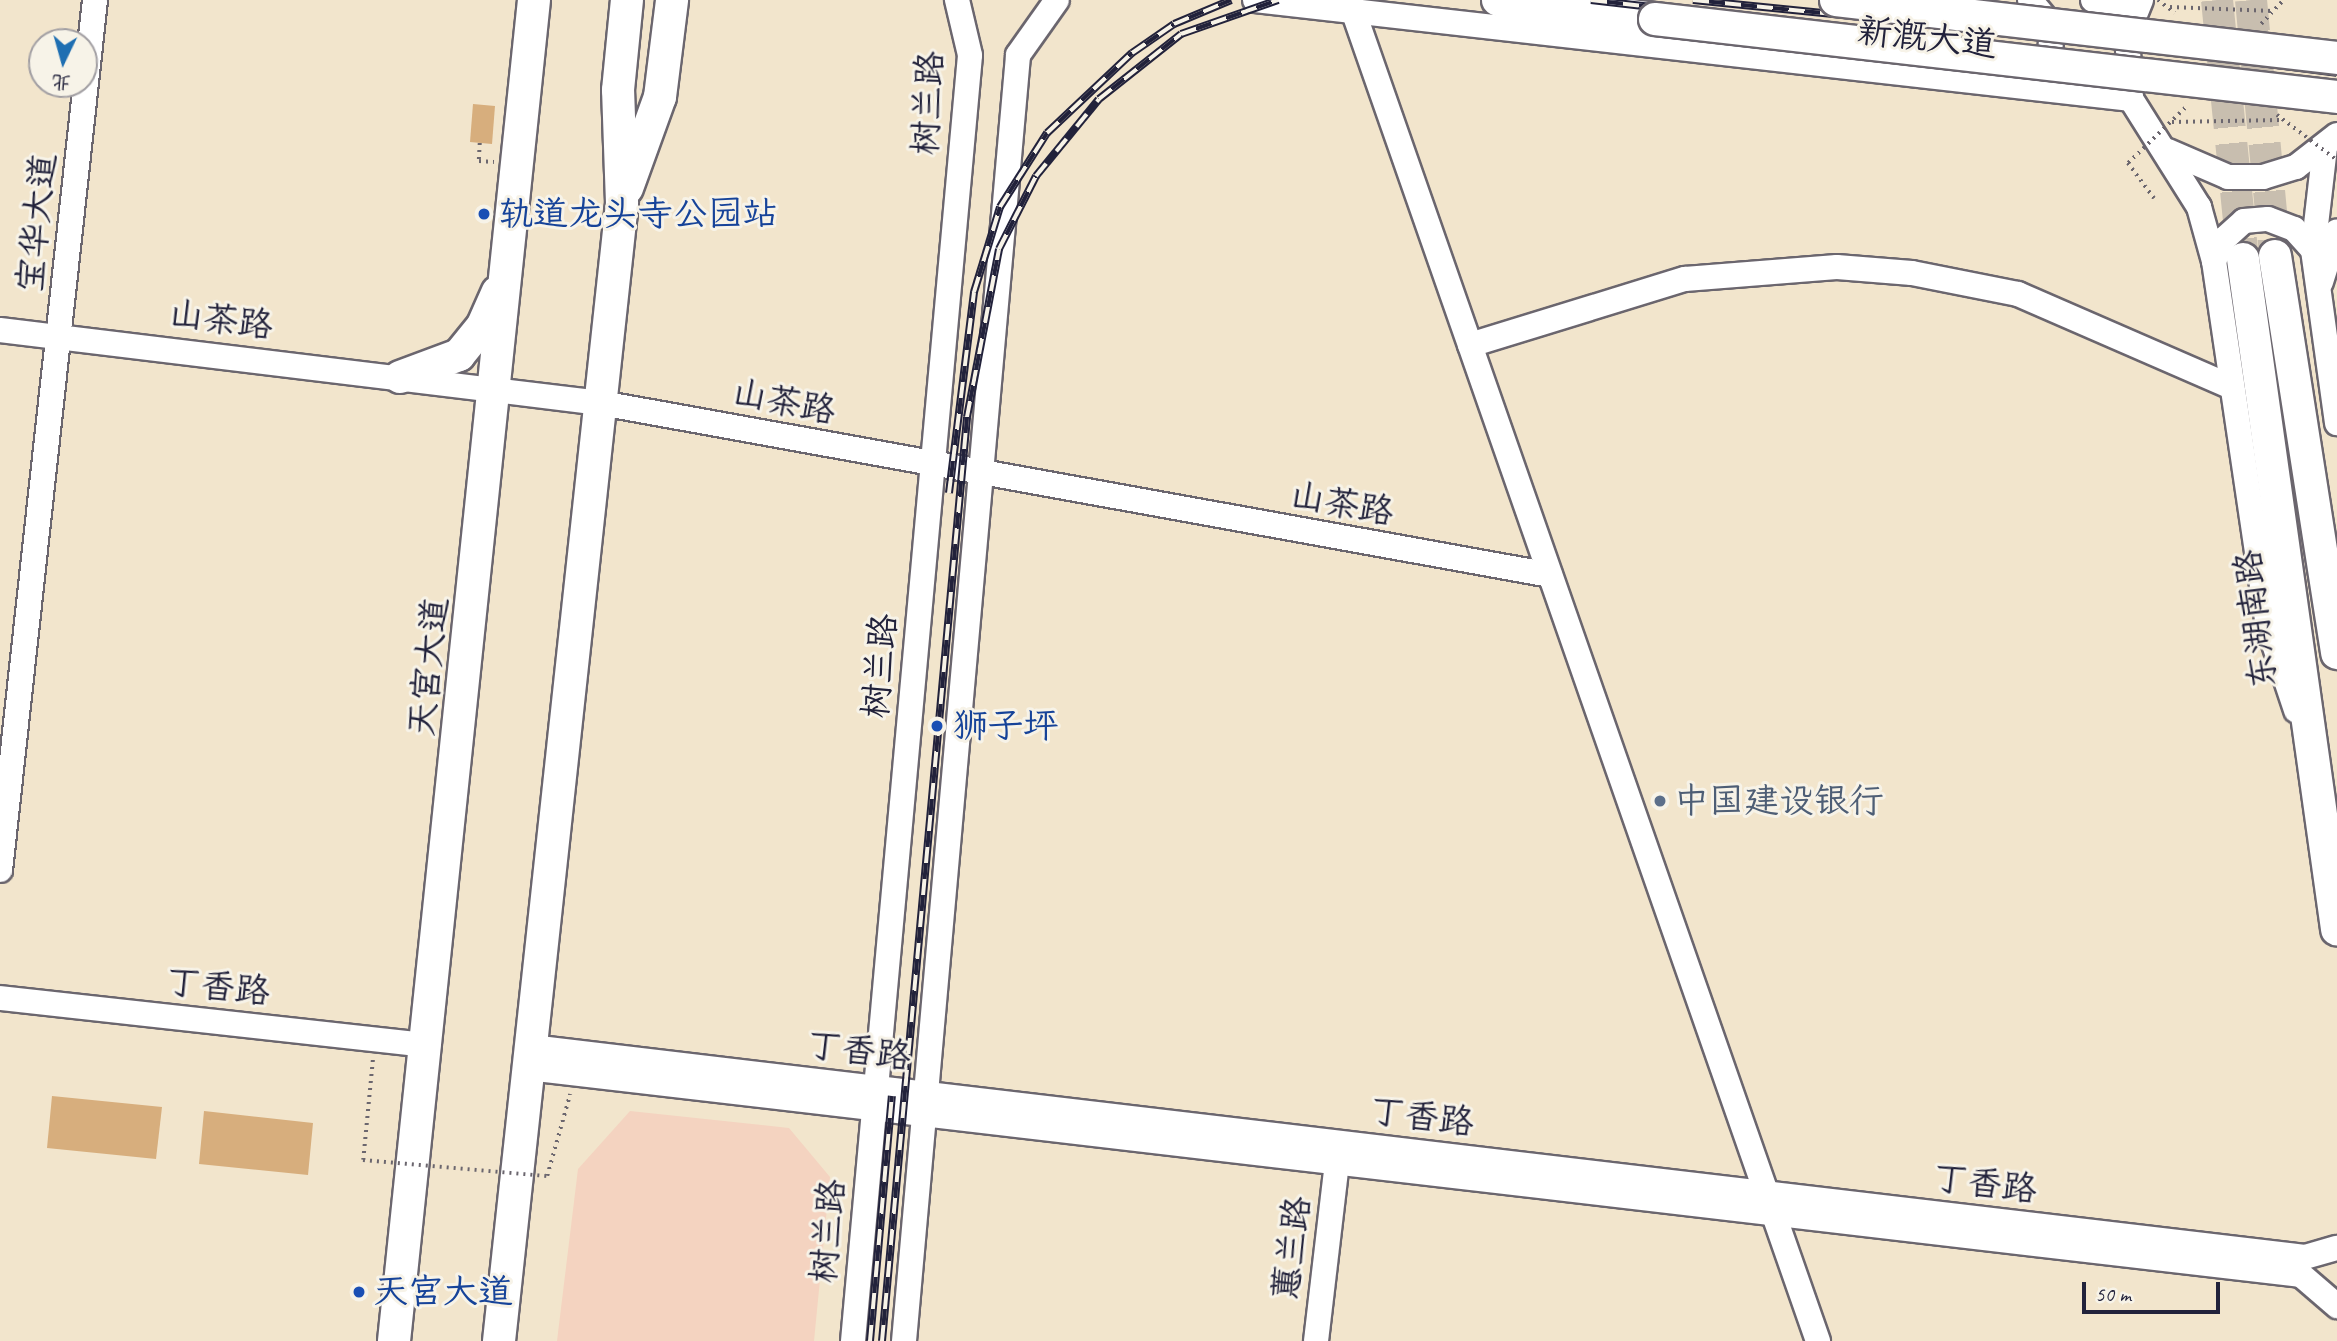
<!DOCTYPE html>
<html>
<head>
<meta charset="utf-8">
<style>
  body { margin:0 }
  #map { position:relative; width:2337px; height:1341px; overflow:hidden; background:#f2e5cc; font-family:Caveat,"LXGW WenKai TC",sans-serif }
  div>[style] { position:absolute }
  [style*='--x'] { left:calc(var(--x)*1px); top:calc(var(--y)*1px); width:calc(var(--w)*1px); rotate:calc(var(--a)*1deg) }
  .built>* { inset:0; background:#f4d3c0 }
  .building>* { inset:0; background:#d7ae7d }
  .major-tunnel>* { height:32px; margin-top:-16px; transform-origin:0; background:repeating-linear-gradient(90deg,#c8beaf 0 32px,transparent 0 48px) }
  .path>* { height:3.5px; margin-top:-1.75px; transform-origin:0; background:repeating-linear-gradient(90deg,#6b666e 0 2px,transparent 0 7px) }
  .roads { filter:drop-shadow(2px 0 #6b666e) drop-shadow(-2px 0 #6b666e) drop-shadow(0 2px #6b666e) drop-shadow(0 -2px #6b666e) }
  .minor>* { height:24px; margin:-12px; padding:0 12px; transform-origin:12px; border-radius:12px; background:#fff }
  .major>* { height:32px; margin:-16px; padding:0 16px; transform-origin:16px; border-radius:16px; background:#fff }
  .rail>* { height:8px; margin-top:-4px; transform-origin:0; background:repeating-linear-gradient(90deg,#f7f3e8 0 16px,#22223b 0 32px); box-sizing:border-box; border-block:2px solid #22223b }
  .path-bridge>* { height:3.5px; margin-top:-1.75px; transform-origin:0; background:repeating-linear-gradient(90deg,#6b666e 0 2px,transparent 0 7px) }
  .bridges { filter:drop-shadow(2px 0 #6b666e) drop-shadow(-2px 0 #6b666e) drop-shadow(0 2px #6b666e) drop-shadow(0 -2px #6b666e) }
  .major-bridge>* { height:32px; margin:-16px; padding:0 16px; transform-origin:16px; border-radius:16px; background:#fff }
  .dots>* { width:19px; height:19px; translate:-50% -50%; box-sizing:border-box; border:4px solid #f7f3e8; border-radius:50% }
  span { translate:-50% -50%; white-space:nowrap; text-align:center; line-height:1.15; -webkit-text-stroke:6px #f7f3e8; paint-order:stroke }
  .street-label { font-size:35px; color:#22223b }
  .transit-label { font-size:35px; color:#164399 }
  .left { translate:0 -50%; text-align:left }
  .service-label { font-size:35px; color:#4e5e75 }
  .north { position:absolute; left:28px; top:28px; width:70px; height:70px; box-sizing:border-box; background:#f7f3e8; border:2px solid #a29fa3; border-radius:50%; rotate:185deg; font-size:19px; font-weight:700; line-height:28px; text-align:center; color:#22223b }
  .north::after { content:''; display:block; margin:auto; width:24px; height:32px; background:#1f6fb2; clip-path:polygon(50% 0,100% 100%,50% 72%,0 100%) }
  .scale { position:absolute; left:2082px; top:1282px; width:138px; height:32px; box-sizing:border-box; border:4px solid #22223b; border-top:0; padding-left:9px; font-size:21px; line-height:24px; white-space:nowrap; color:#22223b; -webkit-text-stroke:5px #f7f3e8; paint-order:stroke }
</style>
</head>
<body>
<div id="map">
  <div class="built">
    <div style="clip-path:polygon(630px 1111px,789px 1128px,830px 1177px,814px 1341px,557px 1341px,578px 1169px)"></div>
  </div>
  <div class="building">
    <div style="clip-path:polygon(473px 104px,495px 106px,492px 144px,470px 142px)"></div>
    <div style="clip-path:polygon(52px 1096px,162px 1107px,156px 1159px,47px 1148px)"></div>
    <div style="clip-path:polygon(204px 1111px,313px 1123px,308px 1175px,199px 1164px)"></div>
  </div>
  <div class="major-tunnel">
    <div style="--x:2217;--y:0;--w:260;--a:84.3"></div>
    <div style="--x:2251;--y:0;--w:257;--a:84.6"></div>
  </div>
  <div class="path">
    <div style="--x:480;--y:143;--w:18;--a:93"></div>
    <div style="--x:479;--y:161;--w:15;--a:4"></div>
    <div style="--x:2128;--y:163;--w:44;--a:53.4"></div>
    <div style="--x:363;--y:1160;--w:103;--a:-84.5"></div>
    <div style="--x:547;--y:1176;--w:85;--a:-74.3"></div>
  </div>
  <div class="roads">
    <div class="minor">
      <div style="--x:1255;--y:0;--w:882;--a:6.45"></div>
      <div style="--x:2030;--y:0;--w:34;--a:50"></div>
      <div style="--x:2052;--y:26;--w:28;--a:94"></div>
      <div style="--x:2050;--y:54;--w:26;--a:129"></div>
      <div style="--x:2093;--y:0;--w:45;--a:6.3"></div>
      <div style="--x:2141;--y:0;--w:38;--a:112"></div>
      <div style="--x:2127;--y:35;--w:64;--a:86.4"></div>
      <div style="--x:2131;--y:99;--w:128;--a:57.8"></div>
      <div style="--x:2199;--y:207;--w:56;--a:74.5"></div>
      <div style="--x:2214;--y:261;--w:369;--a:81.6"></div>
      <div style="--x:2268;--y:626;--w:89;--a:71.6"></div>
      <div style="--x:1354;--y:13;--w:1407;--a:70.74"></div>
      <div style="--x:2325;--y:147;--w:104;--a:96.6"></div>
      <div style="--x:2313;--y:250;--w:175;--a:82.1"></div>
      <div style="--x:2168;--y:151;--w:65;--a:23.4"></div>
      <div style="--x:2228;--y:177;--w:35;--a:0"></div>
      <div style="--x:2263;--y:177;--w:34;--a:-17"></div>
      <div style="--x:2296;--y:167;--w:52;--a:-38"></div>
      <div style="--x:2214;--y:261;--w:24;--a:-66"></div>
      <div style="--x:2224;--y:239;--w:27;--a:-42"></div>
      <div style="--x:2244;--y:221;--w:24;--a:-5"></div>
      <div style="--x:2268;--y:219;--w:28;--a:21"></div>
      <div style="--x:2294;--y:229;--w:28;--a:48"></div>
      <div style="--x:2321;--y:282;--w:53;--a:-72.6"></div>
      <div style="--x:0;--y:330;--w:605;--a:6.93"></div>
      <div style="--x:601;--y:403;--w:964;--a:10.27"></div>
      <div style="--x:1470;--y:345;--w:225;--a:-17.1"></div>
      <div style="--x:1685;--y:279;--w:152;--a:-4.5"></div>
      <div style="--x:1837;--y:267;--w:75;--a:4.6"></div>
      <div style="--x:1912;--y:273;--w:108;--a:11.2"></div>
      <div style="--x:2018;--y:294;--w:231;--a:23.5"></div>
      <div style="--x:0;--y:870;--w:875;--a:-83.77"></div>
      <div style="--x:0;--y:998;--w:431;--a:6.3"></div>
      <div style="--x:531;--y:1047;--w:1786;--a:6.75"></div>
      <div style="--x:2305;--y:1257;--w:33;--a:-16"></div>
      <div style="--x:528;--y:1068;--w:1785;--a:6.66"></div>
      <div style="--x:2301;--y:1275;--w:48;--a:40.7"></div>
      <div style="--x:853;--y:1341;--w:1291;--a:-84.8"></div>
      <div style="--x:970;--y:55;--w:57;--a:-103.3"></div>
      <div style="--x:904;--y:1341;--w:1291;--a:-84.93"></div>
      <div style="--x:1018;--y:55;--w:67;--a:-54.7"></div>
      <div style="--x:1316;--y:1341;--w:179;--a:-83.3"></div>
    </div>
    <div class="major">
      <div style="--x:1498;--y:0;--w:158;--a:6.9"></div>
      <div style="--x:627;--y:188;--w:97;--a:-70.1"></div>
      <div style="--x:660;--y:97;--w:98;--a:-82.9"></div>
      <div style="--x:2275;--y:256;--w:402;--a:81.1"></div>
      <div style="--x:2243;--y:259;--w:677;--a:82.01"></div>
      <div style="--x:400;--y:377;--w:63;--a:-20.4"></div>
      <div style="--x:459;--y:355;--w:38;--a:-51"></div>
      <div style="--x:483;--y:325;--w:36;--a:-66"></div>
      <div style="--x:394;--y:1341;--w:1348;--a:-84.04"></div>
      <div style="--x:499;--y:1341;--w:1145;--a:-83.83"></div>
      <div style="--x:622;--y:203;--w:113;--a:-92"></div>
      <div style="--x:618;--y:90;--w:90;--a:-84.3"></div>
    </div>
  </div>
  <div class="rail">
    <div style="--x:1591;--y:0;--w:751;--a:6.58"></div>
    <div style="--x:1693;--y:0;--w:354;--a:5.7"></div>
    <div style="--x:2045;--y:35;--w:294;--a:7.4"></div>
    <div style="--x:949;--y:493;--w:203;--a:-82.9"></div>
    <div style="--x:974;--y:292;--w:89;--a:-73"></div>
    <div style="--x:1000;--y:207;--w:88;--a:-57.6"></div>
    <div style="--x:1047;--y:133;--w:117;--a:-43.3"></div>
    <div style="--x:1132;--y:53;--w:51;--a:-34.6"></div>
    <div style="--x:1174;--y:24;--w:62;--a:-22.8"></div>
    <div style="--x:870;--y:1341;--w:246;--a:-84.9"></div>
    <div style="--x:882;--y:1341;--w:928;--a:-84.74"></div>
    <div style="--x:967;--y:417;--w:171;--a:-79.2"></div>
    <div style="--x:999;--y:249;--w:82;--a:-63.1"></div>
    <div style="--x:1036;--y:176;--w:99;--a:-50.7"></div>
    <div style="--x:1099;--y:99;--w:105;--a:-38.4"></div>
    <div style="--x:1181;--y:34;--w:103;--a:-19.3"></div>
  </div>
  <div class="path-bridge">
    <div style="--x:2158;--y:0;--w:21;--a:37"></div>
    <div style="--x:2170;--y:7;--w:103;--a:2.2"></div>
    <div style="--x:2261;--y:24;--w:33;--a:-47"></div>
    <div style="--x:2277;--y:115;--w:75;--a:36.9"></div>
    <div style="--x:2172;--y:122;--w:108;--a:-1.1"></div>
    <div style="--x:2128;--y:163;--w:83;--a:-44"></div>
    <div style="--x:363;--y:1160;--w:185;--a:5"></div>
  </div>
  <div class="bridges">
    <div class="major-bridge">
      <div style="--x:1836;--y:0;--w:504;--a:6.6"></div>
      <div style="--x:1655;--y:19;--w:686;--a:6.52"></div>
    </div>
  </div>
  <div class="dots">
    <div style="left:484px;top:214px;background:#1a4fb4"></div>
    <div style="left:937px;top:726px;background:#1a4fb4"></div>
    <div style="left:1660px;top:801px;background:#5c6f8a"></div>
    <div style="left:359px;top:1292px;background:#1a4fb4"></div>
  </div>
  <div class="street-label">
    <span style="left:1927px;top:38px;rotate:6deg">新溉大道</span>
    <span style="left:928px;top:103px;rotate:-87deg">树兰路</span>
    <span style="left:37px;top:223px;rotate:-84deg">宝华大道</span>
    <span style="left:221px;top:320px;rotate:7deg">山茶路</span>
    <span style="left:784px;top:402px;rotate:11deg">山茶路</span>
    <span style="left:1342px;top:504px;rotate:10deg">山茶路</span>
    <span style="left:2256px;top:619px;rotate:-97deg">东湖南路</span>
    <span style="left:880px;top:666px;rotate:-85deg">树兰路</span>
    <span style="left:429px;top:667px;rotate:-84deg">天宫大道</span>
    <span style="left:218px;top:987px;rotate:6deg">丁香路</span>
    <span style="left:859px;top:1051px;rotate:7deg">丁香路</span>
    <span style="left:1422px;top:1117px;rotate:7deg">丁香路</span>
    <span style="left:1985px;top:1184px;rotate:7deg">丁香路</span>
    <span style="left:828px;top:1231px;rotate:-85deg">树兰路</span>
    <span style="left:1292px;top:1248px;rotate:-83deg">蕙兰路</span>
  </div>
  <div class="transit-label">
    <span class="left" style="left:498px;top:214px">轨道龙头寺公园站</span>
    <span class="left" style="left:953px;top:726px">狮子坪</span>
    <span class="left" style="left:373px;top:1292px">天宫大道</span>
  </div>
  <div class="service-label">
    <span class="left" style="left:1674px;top:801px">中国建设银行</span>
  </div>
  <div class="north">北</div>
  <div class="scale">50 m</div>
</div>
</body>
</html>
